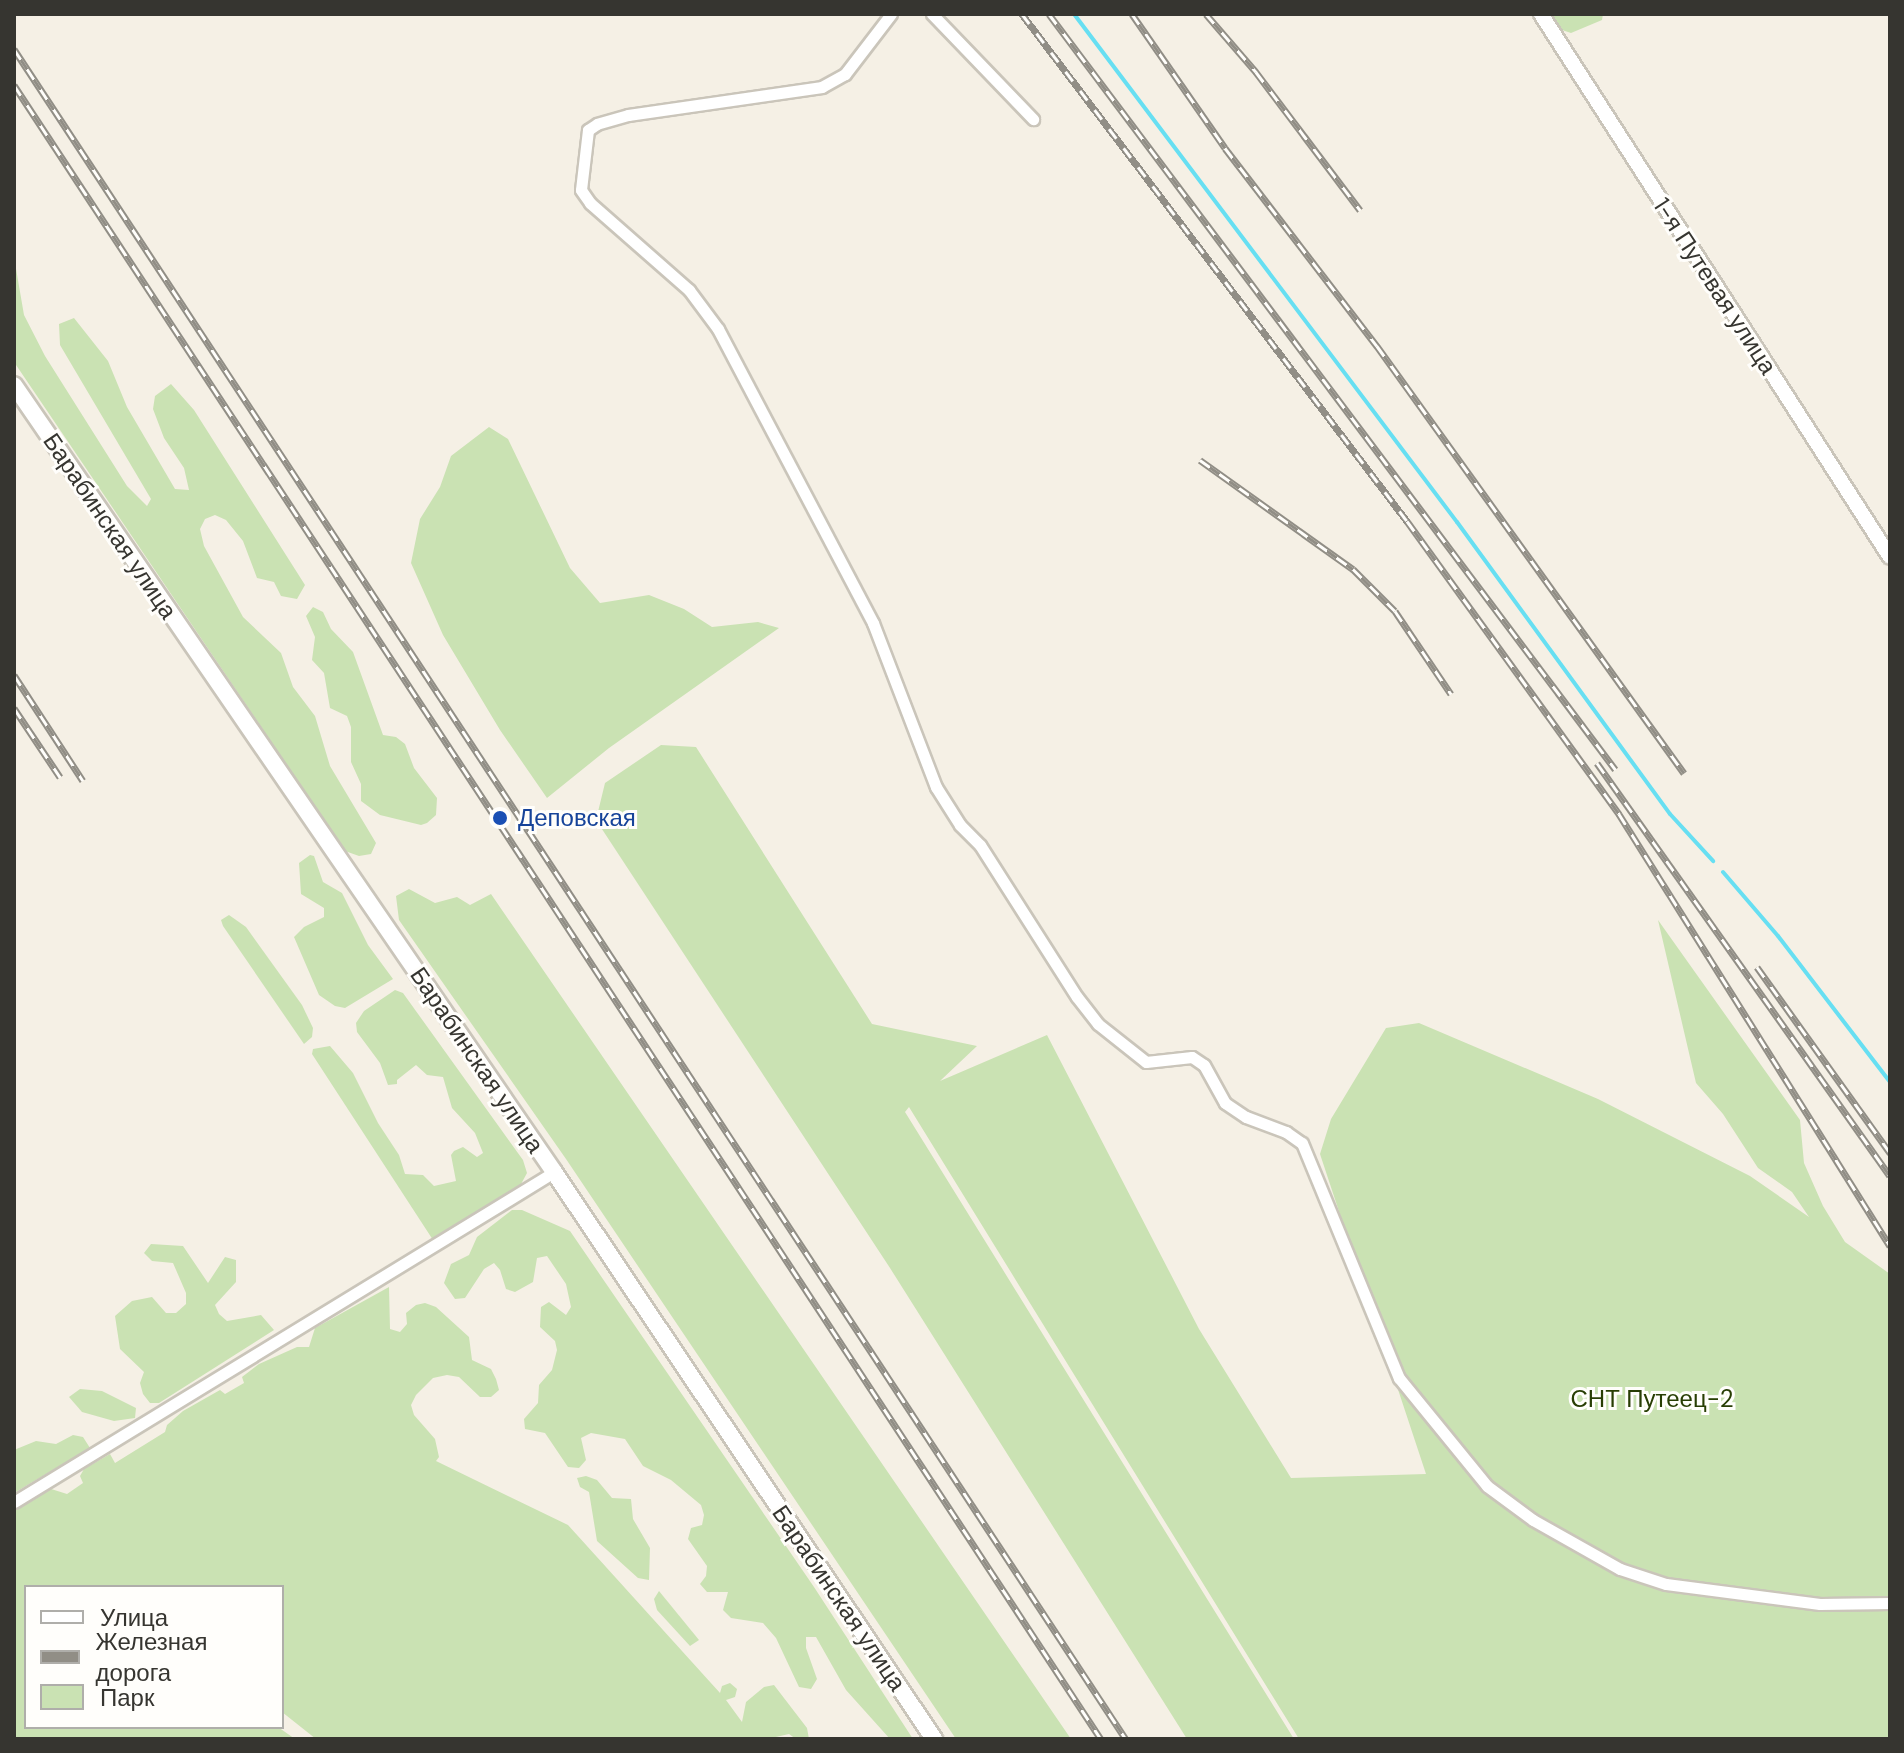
<!DOCTYPE html>
<html>
<head>
<meta charset="utf-8">
<style>
  body { margin:0 }
  #map { position:relative; width:1904px; height:1753px; overflow:hidden; background:#f5f0e5; font-family:"DM Sans",sans-serif }
  div>[style] { position:absolute }
  [style*='--x'] { left:calc(var(--x)*1px); top:calc(var(--y)*1px); width:calc(var(--w)*1px); rotate:calc(var(--a)*1deg) }
  .green>* { inset:0; background:#cae2b3 }
  .stream>* { height:4px; margin:-2px; padding:0 2px; transform-origin:2px; border-radius:2px; background:#67dff2 }
  .roads { filter:drop-shadow(2px 0 #cac5ba) drop-shadow(-2px 0 #cac5ba) drop-shadow(0 2px #cac5ba) drop-shadow(0 -2px #cac5ba) }
  .minor>* { height:11px; margin:-5.5px; padding:0 5.5px; transform-origin:5.5px; border-radius:5.5px; background:#fff }
  .tertiary>* { height:14px; margin:-7px; padding:0 7px; transform-origin:7px; border-radius:7px; background:#fff }
  .secondary>* { height:16px; margin:-8px; padding:0 8px; transform-origin:8px; border-radius:8px; background:#fff }
  .rail>* { height:7px; margin-top:-3.5px; transform-origin:0; background:repeating-linear-gradient(90deg,#fffefb 0 12px,#918e86 0 24px); box-sizing:border-box; border-block:2px solid #918e86 }
  .dots>* { width:22px; height:22px; translate:-50% -50%; box-sizing:border-box; border:4px solid #fffefb; border-radius:50% }
  span { translate:-50% -50%; white-space:nowrap; text-align:center; line-height:1.15; -webkit-text-stroke:6px #fffefb; paint-order:stroke }
  .street-label { font-size:24px; color:#363530 }
  .transit-label { font-size:24px; color:#164399 }
  .left { translate:0 -50%; text-align:left }
  .park-label { font-size:24px; color:#283e04 }
  .frame { position:absolute; inset:0; border:16px solid #363530; pointer-events:none }
  .legend { position:absolute; left:24px; top:1585px; width:260px; height:144px; box-sizing:border-box; background:#fffefb; border:2px solid #afaeaa; margin:0; padding:10px 14px; list-style:none; font-size:24px; color:#363530 }
  .legend li { display:flex; align-items:center; gap:16px; height:40px }
  .legend b { width:40px; border:2px solid #afaeaa }
</style>
</head>
<body>
<div id="map">
  <div class="green">
    <div style="clip-path:polygon(1548px 14px,1603px 14px,1602px 20px,1571px 33px,1559px 29px)"></div>
    <div style="clip-path:polygon(14px 257px,24px 315px,45px 356px,127px 486px,147px 506px,151px 499px,60px 345px,59px 324px,74px 318px,108px 361px,127px 407px,175px 489px,189px 490px,184px 468px,164px 438px,153px 409px,155px 396px,171px 384px,194px 410px,305px 585px,297px 599px,281px 596px,274px 582px,257px 578px,243px 541px,226px 520px,215px 515px,205px 519px,200px 529px,204px 546px,243px 617px,281px 653px,293px 687px,315px 716px,330px 766px,376px 843px,371px 854px,359px 856px,345px 851px,14px 362px)"></div>
    <div style="clip-path:polygon(489px 427px,508px 439px,570px 568px,600px 603px,649px 595px,684px 609px,712px 627px,758px 622px,779px 628px,609px 748px,547px 798px,500px 730px,443px 635px,411px 563px,420px 519px,440px 487px,451px 456px)"></div>
    <div style="clip-path:polygon(313px 607px,323px 612px,331px 629px,353px 652px,383px 735px,396px 737px,405px 744px,414px 768px,437px 798px,436px 815px,427px 823px,421px 825px,380px 815px,361px 801px,361px 784px,351px 762px,351px 727px,347px 716px,330px 708px,324px 673px,312px 660px,315px 637px,306px 616px)"></div>
    <div style="clip-path:polygon(661px 745px,696px 747px,872px 1024px,977px 1046px,940px 1081px,1047px 1035px,1199px 1329px,1291px 1478px,1426px 1474px,1320px 1154px,1331px 1119px,1386px 1028px,1419px 1023px,1598px 1099px,1750px 1176px,1809px 1217px,1792px 1192px,1758px 1168px,1723px 1114px,1696px 1083px,1658px 920px,1800px 1120px,1804px 1163px,1823px 1206px,1845px 1242px,1890px 1274px,1890px 1739px,1299px 1739px,909px 1107px,905px 1112px,1294px 1739px,1187px 1739px,890px 1268px,596px 820px,605px 783px)"></div>
    <div style="clip-path:polygon(310px 855px,314px 856px,323px 882px,342px 893px,368px 945px,393px 979px,345px 1008px,335px 1006px,319px 995px,294px 937px,304px 927px,324px 917px,324px 908px,301px 894px,299px 863px)"></div>
    <div style="clip-path:polygon(409px 889px,435px 903px,457px 897px,470px 905px,491px 894px,1071px 1739px,956px 1739px,566px 1159px,399px 920px,396px 896px)"></div>
    <div style="clip-path:polygon(229px 915px,246px 927px,302px 1005px,313px 1028px,312px 1037px,304px 1044px,223px 926px,221px 920px)"></div>
    <div style="clip-path:polygon(395px 990px,403px 993px,523px 1160px,527px 1173px,520px 1186px,433px 1240px,312px 1054px,313px 1049px,330px 1046px,353px 1073px,378px 1123px,399px 1155px,405px 1174px,423px 1175px,434px 1186px,456px 1181px,451px 1155px,454px 1151px,463px 1147px,477px 1157px,483px 1153px,475px 1133px,452px 1108px,443px 1077px,427px 1075px,416px 1065px,397px 1080px,397px 1084px,388px 1085px,380px 1063px,357px 1032px,356px 1023px,364px 1011px)"></div>
    <div style="clip-path:polygon(512px 1210px,522px 1210px,570px 1231px,814px 1587px,913px 1739px,890px 1739px,846px 1690px,816px 1637px,806px 1637px,806px 1648px,817px 1679px,811px 1689px,799px 1687px,776px 1638px,763px 1623px,731px 1618px,723px 1610px,728px 1592px,707px 1592px,700px 1584px,706px 1576px,707px 1566px,688px 1539px,691px 1528px,702px 1525px,704px 1515px,701px 1505px,671px 1480px,643px 1466px,625px 1439px,591px 1433px,581px 1438px,586px 1460px,579px 1468px,568px 1467px,545px 1433px,525px 1429px,524px 1419px,538px 1403px,539px 1385px,552px 1370px,557px 1350px,555px 1341px,540px 1327px,541px 1307px,549px 1302px,566px 1315px,571px 1307px,566px 1284px,547px 1256px,537px 1258px,533px 1282px,515px 1292px,506px 1289px,500px 1270px,494px 1263px,484px 1269px,465px 1298px,455px 1299px,444px 1283px,451px 1264px,469px 1255px,477px 1237px)"></div>
    <div style="clip-path:polygon(151px 1244px,183px 1246px,208px 1283px,225px 1257px,236px 1260px,236px 1282px,215px 1305px,219px 1314px,227px 1321px,261px 1315px,274px 1330px,159px 1403px,150px 1403px,143px 1394px,140px 1383px,144px 1372px,120px 1349px,115px 1316px,132px 1301px,152px 1297px,166px 1313px,176px 1313px,186px 1304px,186px 1293px,173px 1263px,152px 1261px,144px 1253px)"></div>
    <div style="clip-path:polygon(389px 1287px,390px 1329px,400px 1332px,407px 1324px,406px 1313px,416px 1305px,425px 1303px,436px 1307px,469px 1337px,472px 1360px,491px 1369px,496px 1379px,499px 1390px,491px 1397px,480px 1397px,459px 1377px,447px 1375px,433px 1378px,416px 1395px,411px 1405px,414px 1415px,435px 1439px,439px 1457px,436px 1461px,568px 1525px,720px 1693px,722px 1686px,730px 1683px,737px 1689px,735px 1697px,726px 1700px,742px 1722px,746px 1702px,764px 1687px,774px 1685px,807px 1728px,809px 1739px,796px 1739px,789px 1734px,767px 1739px,316px 1739px,282px 1712px,282px 1587px,26px 1587px,26px 1727px,278px 1727px,295px 1739px,14px 1739px,14px 1509px,48px 1488px,67px 1494px,83px 1483px,80px 1476px,84px 1469px,110px 1454px,115px 1463px,165px 1432px,167px 1425px,183px 1411px,220px 1390px,225px 1394px,244px 1383px,242px 1377px,259px 1364px,297px 1347px,309px 1347px,315px 1328px)"></div>
    <div style="clip-path:polygon(80px 1389px,102px 1391px,136px 1408px,135px 1418px,114px 1421px,82px 1412px,69px 1397px)"></div>
    <div style="clip-path:polygon(73px 1435px,83px 1437px,90px 1448px,14px 1493px,14px 1450px,36px 1441px,56px 1444px)"></div>
    <div style="clip-path:polygon(586px 1476px,597px 1480px,612px 1498px,631px 1499px,633px 1519px,650px 1548px,649px 1580px,638px 1578px,597px 1541px,589px 1492px,580px 1487px,577px 1478px)"></div>
    <div style="clip-path:polygon(659px 1591px,699px 1640px,690px 1646px,657px 1610px,654px 1599px)"></div>
  </div>
  <div class="stream">
    <div style="--x:1074;--y:14;--w:636;--a:52.99"></div>
    <div style="--x:1457;--y:522;--w:361;--a:53.9"></div>
    <div style="--x:1670;--y:814;--w:64;--a:47.5"></div>
    <div style="--x:1723;--y:872;--w:84;--a:49.3"></div>
    <div style="--x:1778;--y:936;--w:184;--a:52.5"></div>
  </div>
  <div class="roads">
    <div class="minor">
      <div style="--x:891;--y:14;--w:76;--a:127.5"></div>
      <div style="--x:845;--y:74;--w:26;--a:151"></div>
      <div style="--x:822;--y:87;--w:196;--a:171.8"></div>
      <div style="--x:628;--y:115;--w:32;--a:164"></div>
      <div style="--x:597;--y:124;--w:11;--a:146"></div>
      <div style="--x:588;--y:130;--w:60;--a:96.7"></div>
      <div style="--x:581;--y:190;--w:16;--a:55"></div>
      <div style="--x:590;--y:203;--w:132;--a:41.3"></div>
      <div style="--x:689;--y:290;--w:49;--a:53.4"></div>
      <div style="--x:718;--y:329;--w:332;--a:62.2"></div>
      <div style="--x:873;--y:623;--w:176;--a:69"></div>
      <div style="--x:936;--y:787;--w:45;--a:57.7"></div>
      <div style="--x:960;--y:825;--w:28;--a:45"></div>
      <div style="--x:980;--y:845;--w:180;--a:57.5"></div>
      <div style="--x:1077;--y:997;--w:34;--a:52"></div>
      <div style="--x:1098;--y:1024;--w:61;--a:38.4"></div>
      <div style="--x:1146;--y:1062;--w:46;--a:-6.2"></div>
      <div style="--x:1192;--y:1057;--w:14;--a:34"></div>
      <div style="--x:1204;--y:1065;--w:43;--a:61.1"></div>
      <div style="--x:1225;--y:1103;--w:25;--a:34"></div>
      <div style="--x:1246;--y:1117;--w:43;--a:20.6"></div>
      <div style="--x:1286;--y:1132;--w:19;--a:35"></div>
      <div style="--x:1302;--y:1143;--w:254;--a:67.6"></div>
      <div style="--x:1399;--y:1378;--w:139;--a:50.8"></div>
      <div style="--x:1487;--y:1486;--w:57;--a:36.5"></div>
      <div style="--x:1533;--y:1520;--w:100;--a:29.4"></div>
      <div style="--x:1620;--y:1569;--w:48;--a:18.1"></div>
      <div style="--x:1666;--y:1584;--w:155;--a:7.4"></div>
      <div style="--x:1820;--y:1604;--w:70;--a:-0.8"></div>
      <div style="--x:932;--y:14;--w:146;--a:46.1"></div>
      <div style="--x:14;--y:1502;--w:633;--a:-31.43"></div>
    </div>
    <div class="tertiary">
      <div style="--x:1541;--y:14;--w:645;--a:57.27"></div>
    </div>
    <div class="secondary">
      <div style="--x:14;--y:385;--w:954;--a:55.54"></div>
      <div style="--x:554;--y:1172;--w:683;--a:56.17"></div>
    </div>
  </div>
  <div class="rail">
    <div style="--x:1022;--y:14;--w:637;--a:52.79"></div>
    <div style="--x:1407;--y:521;--w:362;--a:54.1"></div>
    <div style="--x:1619;--y:814;--w:510;--a:57.9"></div>
    <div style="--x:1049;--y:14;--w:944;--a:53.14"></div>
    <div style="--x:1132;--y:14;--w:163;--a:55.2"></div>
    <div style="--x:1225;--y:148;--w:250;--a:52.5"></div>
    <div style="--x:1377;--y:346;--w:526;--a:54.29"></div>
    <div style="--x:1206;--y:14;--w:77;--a:49.2"></div>
    <div style="--x:1256;--y:72;--w:173;--a:53"></div>
    <div style="--x:14;--y:49;--w:2023;--a:56.66"></div>
    <div style="--x:14;--y:85;--w:1979;--a:56.69"></div>
    <div style="--x:1200;--y:460;--w:188;--a:35.5"></div>
    <div style="--x:1353;--y:569;--w:59;--a:45"></div>
    <div style="--x:1395;--y:611;--w:100;--a:56"></div>
    <div style="--x:14;--y:675;--w:126;--a:56.9"></div>
    <div style="--x:14;--y:708;--w:83;--a:56.3"></div>
    <div style="--x:1597;--y:763;--w:506;--a:54.65"></div>
    <div style="--x:1757;--y:967;--w:229;--a:54.4"></div>
  </div>
  <div class="dots">
    <div style="left:500px;top:818px;background:#1a4fb4"></div>
  </div>
  <div class="street-label">
    <span style="left:1715px;top:286px;rotate:57deg">1-я Путевая улица</span>
    <span style="left:110px;top:526px;rotate:56deg">Барабинская улица</span>
    <span style="left:477px;top:1060px;rotate:56deg">Барабинская улица</span>
    <span style="left:839px;top:1598px;rotate:56deg">Барабинская улица</span>
  </div>
  <div class="transit-label">
    <span class="left" style="left:518px;top:818px">Деповская</span>
  </div>
  <div class="park-label">
    <span style="left:1652px;top:1399px">СНТ Путеец-2</span>
  </div>
  <div class="frame"></div>
  <ul class="legend">
  <li><b style="height:10px;background:#fff"></b>Улица</li>
  <li><b style="height:10px;background:#918e86"></b>Железная дорога</li>
  <li><b style="height:22px;background:#cae2b3"></b>Парк</li>
  </ul>
</div>
</body>
</html>
